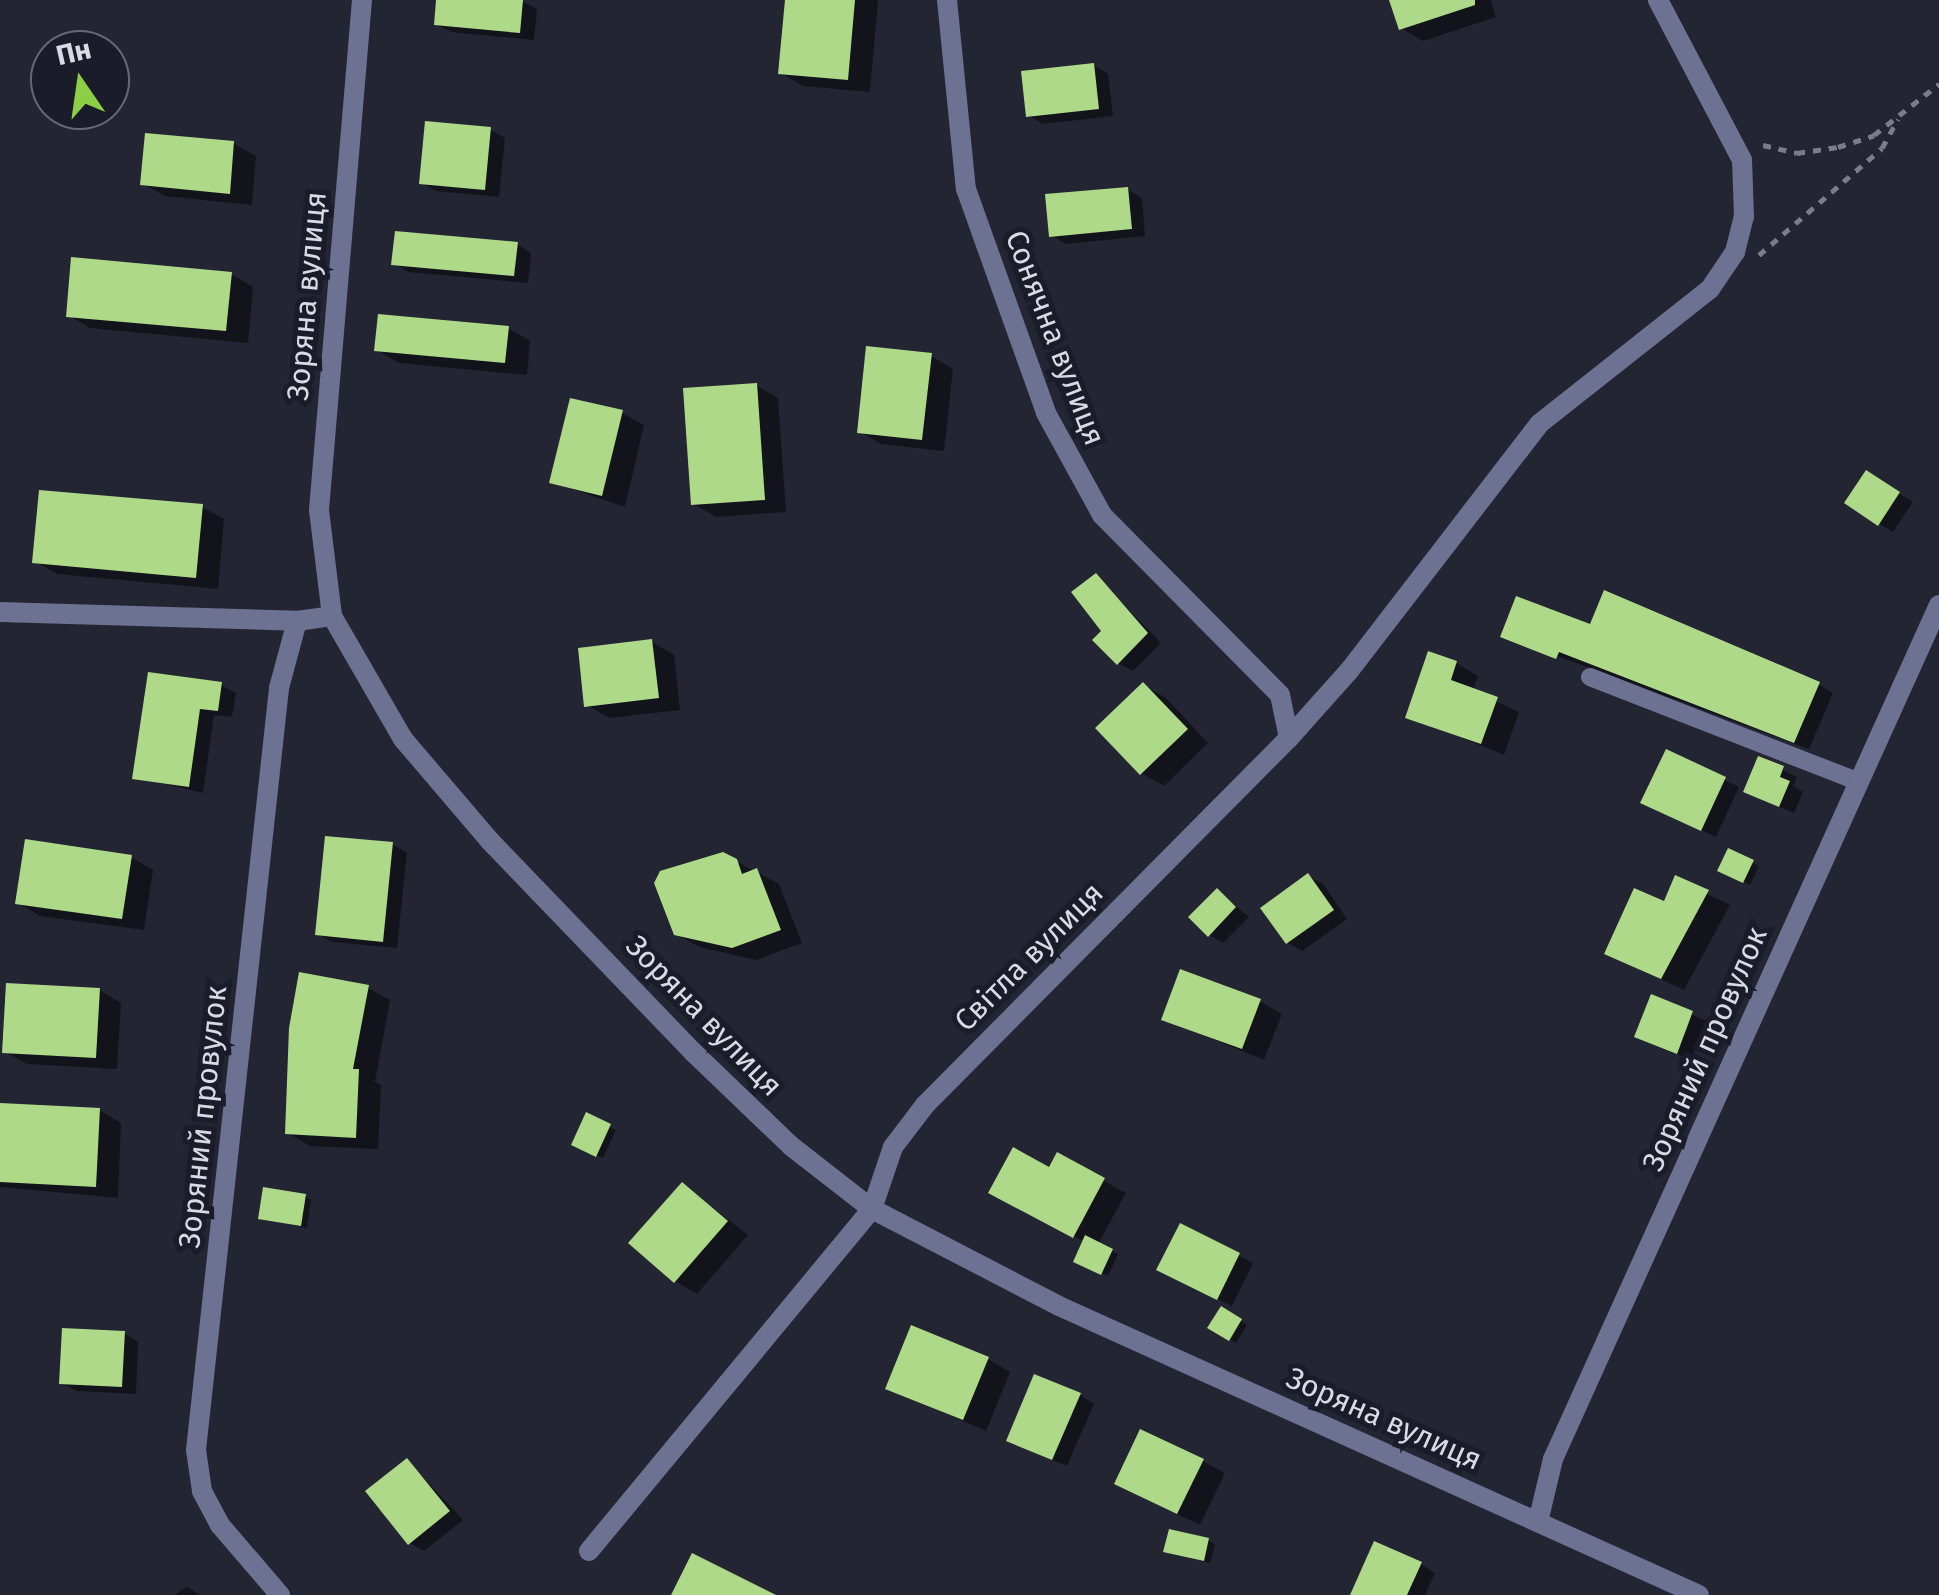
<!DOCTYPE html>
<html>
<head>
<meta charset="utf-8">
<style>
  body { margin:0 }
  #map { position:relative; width:1939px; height:1595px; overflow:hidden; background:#242533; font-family:"Fira Sans",sans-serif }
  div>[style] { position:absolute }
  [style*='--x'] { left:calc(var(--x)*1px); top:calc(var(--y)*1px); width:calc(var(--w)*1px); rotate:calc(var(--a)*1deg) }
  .shadow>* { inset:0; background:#0007 }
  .building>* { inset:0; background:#aed988 }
  .path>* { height:5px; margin-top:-2.5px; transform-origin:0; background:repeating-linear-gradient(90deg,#7b7c87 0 8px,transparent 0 16px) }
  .lane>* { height:18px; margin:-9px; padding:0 9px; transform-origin:9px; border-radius:9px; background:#6d7192 }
  .street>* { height:20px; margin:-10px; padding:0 10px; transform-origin:10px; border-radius:10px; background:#6d7192 }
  span { translate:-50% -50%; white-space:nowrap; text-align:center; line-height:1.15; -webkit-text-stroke:10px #1a1c29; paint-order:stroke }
  .street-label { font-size:30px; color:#d9dae3 }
  .north { position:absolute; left:30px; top:30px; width:100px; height:100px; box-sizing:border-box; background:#1a1c29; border:2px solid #666873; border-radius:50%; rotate:347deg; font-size:28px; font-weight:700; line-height:40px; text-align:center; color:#d9dae3 }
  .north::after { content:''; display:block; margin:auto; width:35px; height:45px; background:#8cce45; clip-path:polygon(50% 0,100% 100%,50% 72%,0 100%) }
</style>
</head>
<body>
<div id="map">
  <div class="shadow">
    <div style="clip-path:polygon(439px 0,522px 1px,537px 9px,534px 40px,451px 32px,436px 24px)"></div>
    <div style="clip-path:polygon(787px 0,878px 0,870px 92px,803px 86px,781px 73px)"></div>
    <div style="clip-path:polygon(1392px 0,1491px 0,1496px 17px,1423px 41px,1401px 28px)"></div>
    <div style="clip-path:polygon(1094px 65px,1108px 74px,1113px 116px,1043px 124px,1029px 116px)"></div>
    <div style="clip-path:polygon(491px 130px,505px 138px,499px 197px,436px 191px,422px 183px)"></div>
    <div style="clip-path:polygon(234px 144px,256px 156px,252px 205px,165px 196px,143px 184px)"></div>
    <div style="clip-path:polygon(1127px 189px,1142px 198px,1145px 236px,1066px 244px,1051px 235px)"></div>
    <div style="clip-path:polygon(517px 244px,531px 253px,528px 283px,408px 272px,394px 263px)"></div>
    <div style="clip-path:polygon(231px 274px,253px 287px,248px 343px,90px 328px,68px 315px)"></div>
    <div style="clip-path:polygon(508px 328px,530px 341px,527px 375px,399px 363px,377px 350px)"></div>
    <div style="clip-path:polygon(931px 356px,953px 369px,944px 451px,881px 444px,859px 431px)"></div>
    <div style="clip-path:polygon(756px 385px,778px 398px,786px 512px,716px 517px,694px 504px)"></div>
    <div style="clip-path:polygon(622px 413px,644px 425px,625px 507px,552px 482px)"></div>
    <div style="clip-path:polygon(1881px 482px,1913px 502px,1893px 532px,1879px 524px)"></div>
    <div style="clip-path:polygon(202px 507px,224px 519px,218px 589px,57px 574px,35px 561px)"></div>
    <div style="clip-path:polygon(1096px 576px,1161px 643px,1133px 671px,1118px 663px,1105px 631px)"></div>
    <div style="clip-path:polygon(1591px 627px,1818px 684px,1833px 693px,1809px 749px,1503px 636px)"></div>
    <div style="clip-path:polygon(652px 642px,674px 655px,680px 710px,609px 718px,587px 705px)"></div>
    <div style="clip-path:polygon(1456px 663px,1478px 676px,1473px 691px,1519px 712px,1504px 755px,1408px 716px)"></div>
    <div style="clip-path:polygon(221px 685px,236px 693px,232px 717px,214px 715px,203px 793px,135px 777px)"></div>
    <div style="clip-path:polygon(1143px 685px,1166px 698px,1208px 743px,1164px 786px,1141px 773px)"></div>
    <div style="clip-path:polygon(1667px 752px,1739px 787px,1716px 837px,1658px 810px)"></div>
    <div style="clip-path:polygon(1760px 759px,1797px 777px,1793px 786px,1803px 792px,1794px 813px,1761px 799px)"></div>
    <div style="clip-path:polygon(392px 844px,407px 853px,397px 948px,332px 942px,318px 934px)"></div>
    <div style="clip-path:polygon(1729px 851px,1759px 866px,1750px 885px,1720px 870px)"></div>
    <div style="clip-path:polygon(722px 854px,779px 884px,802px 943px,756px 960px,699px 947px,676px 934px)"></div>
    <div style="clip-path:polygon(131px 857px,153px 870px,144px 930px,40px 916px,18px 903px)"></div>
    <div style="clip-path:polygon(1308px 876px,1323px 884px,1347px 919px,1302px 951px,1288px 943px)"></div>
    <div style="clip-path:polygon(1676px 879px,1730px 905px,1684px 990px,1607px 953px,1665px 904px)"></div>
    <div style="clip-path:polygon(1218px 892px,1249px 917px,1223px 943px,1209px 935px)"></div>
    <div style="clip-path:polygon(368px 988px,390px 1000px,375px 1082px,381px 1085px,378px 1149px,310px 1146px,288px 1133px)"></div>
    <div style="clip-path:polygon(99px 990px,121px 1003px,117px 1069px,27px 1064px,5px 1052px)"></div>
    <div style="clip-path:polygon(1652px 997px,1707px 1021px,1691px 1060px,1637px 1036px)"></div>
    <div style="clip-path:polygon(1260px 1001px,1282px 1014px,1264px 1060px,1164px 1019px)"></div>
    <div style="clip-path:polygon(0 1105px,99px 1110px,121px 1123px,118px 1198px,0 1187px)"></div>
    <div style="clip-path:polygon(587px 1116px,616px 1130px,603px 1158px,580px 1148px)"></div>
    <div style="clip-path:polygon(1058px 1156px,1126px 1193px,1098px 1244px,1118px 1254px,1108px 1276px,1082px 1264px,1085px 1242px,1014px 1204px)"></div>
    <div style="clip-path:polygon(683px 1185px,748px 1235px,697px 1294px,675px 1281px)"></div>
    <div style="clip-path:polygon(305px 1196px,311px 1200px,307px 1228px,261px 1218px)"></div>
    <div style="clip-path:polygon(1181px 1226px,1253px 1263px,1232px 1306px,1174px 1278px)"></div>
    <div style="clip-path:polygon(1222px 1310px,1247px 1325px,1236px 1343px,1211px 1328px)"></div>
    <div style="clip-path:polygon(124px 1333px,138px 1342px,136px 1394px,76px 1391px,62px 1383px)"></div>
    <div style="clip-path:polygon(988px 1359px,1010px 1372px,986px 1431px,888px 1388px)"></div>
    <div style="clip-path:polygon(1080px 1395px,1094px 1404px,1067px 1466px,1023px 1448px)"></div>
    <div style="clip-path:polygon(408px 1461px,463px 1520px,424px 1551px,410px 1543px)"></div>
    <div style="clip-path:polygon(1203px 1461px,1225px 1473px,1200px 1525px,1139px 1496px)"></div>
    <div style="clip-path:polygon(1208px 1541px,1215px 1544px,1210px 1563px,1172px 1554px)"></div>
    <div style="clip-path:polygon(1421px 1564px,1435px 1573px,1425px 1595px,1353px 1595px)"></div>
    <div style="clip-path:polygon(187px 1587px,200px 1595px,174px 1595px)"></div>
  </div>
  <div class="building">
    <div style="clip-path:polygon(436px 0,523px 0,520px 33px,434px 25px)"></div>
    <div style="clip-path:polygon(785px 0,855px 0,848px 80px,778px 74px)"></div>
    <div style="clip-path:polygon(1389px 0,1475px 0,1475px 5px,1399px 30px)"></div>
    <div style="clip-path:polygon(1094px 63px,1099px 109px,1026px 117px,1021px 71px)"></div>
    <div style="clip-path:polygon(425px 121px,491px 127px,485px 190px,419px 184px)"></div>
    <div style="clip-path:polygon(145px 133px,234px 141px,230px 194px,140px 185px)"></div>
    <div style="clip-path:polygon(1128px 187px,1132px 229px,1049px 237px,1045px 194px)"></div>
    <div style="clip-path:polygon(395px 231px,518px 242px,514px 276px,391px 265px)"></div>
    <div style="clip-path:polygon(71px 257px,232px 272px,226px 331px,66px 317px)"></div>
    <div style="clip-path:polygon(378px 314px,509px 326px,505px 363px,374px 351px)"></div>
    <div style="clip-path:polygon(866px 346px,932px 353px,922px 440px,857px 433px)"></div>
    <div style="clip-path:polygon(757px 383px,765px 500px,691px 505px,683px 388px)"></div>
    <div style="clip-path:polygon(570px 398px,623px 410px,602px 496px,549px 483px)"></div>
    <div style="clip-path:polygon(1866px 470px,1900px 492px,1878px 526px,1844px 503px)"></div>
    <div style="clip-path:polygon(39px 490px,203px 504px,196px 578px,32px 563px)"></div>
    <div style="clip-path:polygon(1096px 573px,1148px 633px,1117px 665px,1092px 640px,1101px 631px,1071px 592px)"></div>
    <div style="clip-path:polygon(1604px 590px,1820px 682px,1794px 743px,1559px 652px,1556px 659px,1500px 637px,1516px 596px,1590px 624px)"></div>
    <div style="clip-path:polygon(652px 639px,659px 698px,584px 707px,578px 648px)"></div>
    <div style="clip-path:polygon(1428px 651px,1457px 661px,1451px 680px,1498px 697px,1481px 744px,1405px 718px)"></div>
    <div style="clip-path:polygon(148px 672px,222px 682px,218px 711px,200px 709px,189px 787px,132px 779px)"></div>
    <div style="clip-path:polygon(1143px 682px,1188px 729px,1140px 775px,1095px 728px)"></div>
    <div style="clip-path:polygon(1666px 749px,1726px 777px,1701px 831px,1640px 803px)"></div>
    <div style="clip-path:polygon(1758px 756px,1784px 766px,1780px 777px,1790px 781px,1779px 807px,1743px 792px)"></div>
    <div style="clip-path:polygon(325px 836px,393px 842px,383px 942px,315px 935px)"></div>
    <div style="clip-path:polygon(25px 839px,132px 855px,122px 919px,15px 904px)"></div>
    <div style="clip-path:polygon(1728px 848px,1754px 860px,1743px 883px,1717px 871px)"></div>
    <div style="clip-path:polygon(723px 852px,737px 859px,742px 874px,757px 868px,781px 930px,732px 948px,674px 935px,654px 883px,660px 871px)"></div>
    <div style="clip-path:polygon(1308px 873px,1334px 910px,1286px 944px,1260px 908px)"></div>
    <div style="clip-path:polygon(1675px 875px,1709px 890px,1661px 979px,1604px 954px,1634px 888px,1664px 901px)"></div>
    <div style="clip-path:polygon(1217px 888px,1236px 907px,1208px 937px,1188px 917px)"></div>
    <div style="clip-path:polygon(1180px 969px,1261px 999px,1242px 1049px,1161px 1020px)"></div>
    <div style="clip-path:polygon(299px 972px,369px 985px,353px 1069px,359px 1069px,356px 1138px,285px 1134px,289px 1028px)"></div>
    <div style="clip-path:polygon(6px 983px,100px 988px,96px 1058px,2px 1053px)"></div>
    <div style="clip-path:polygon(1651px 994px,1693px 1011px,1677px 1054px,1634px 1037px)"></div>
    <div style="clip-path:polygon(0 1103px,100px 1108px,96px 1187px,0 1182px)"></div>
    <div style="clip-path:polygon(586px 1112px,611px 1124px,596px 1157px,571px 1145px)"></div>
    <div style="clip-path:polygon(1013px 1147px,1049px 1167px,1057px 1152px,1105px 1178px,1073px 1238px,988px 1193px)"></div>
    <div style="clip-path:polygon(682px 1182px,728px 1221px,674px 1283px,628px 1243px)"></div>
    <div style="clip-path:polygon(263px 1187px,306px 1194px,301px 1226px,258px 1219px)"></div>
    <div style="clip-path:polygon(1180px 1223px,1240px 1253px,1217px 1300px,1156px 1270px)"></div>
    <div style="clip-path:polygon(1085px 1235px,1113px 1249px,1101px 1275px,1073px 1262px)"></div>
    <div style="clip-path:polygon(1221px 1306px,1242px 1319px,1229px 1341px,1207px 1328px)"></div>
    <div style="clip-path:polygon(911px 1325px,989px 1357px,963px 1420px,885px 1389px)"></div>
    <div style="clip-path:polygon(62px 1328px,125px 1331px,122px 1387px,59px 1384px)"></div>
    <div style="clip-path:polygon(1034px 1374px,1081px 1393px,1052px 1460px,1006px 1441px)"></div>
    <div style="clip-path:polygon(1140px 1429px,1204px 1459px,1177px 1514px,1114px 1484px)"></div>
    <div style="clip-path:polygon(407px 1458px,450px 1511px,408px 1545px,365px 1491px)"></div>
    <div style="clip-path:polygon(1169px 1529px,1209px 1538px,1204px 1561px,1163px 1552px)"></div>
    <div style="clip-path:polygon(1374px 1541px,1422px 1562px,1407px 1595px,1350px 1595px)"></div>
    <div style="clip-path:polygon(692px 1553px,776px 1595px,671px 1595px)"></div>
  </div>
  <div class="path">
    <div style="--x:1763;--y:145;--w:35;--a:13"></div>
    <div style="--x:1797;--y:153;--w:41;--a:-8.3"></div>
    <div style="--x:1838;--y:147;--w:38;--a:-18"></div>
    <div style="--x:1874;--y:135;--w:83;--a:-38.1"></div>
    <div style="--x:1759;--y:255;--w:163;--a:-41"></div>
    <div style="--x:1882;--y:148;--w:33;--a:-61"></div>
  </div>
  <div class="lane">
    <div style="--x:1590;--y:677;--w:289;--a:21.3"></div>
  </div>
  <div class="street">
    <div style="--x:362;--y:0;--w:512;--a:94.82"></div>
    <div style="--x:319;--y:510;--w:107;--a:83"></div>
    <div style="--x:332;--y:616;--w:142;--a:60"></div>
    <div style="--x:403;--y:739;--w:134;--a:49.5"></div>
    <div style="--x:490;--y:841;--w:293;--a:46.1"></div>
    <div style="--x:693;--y:1052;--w:136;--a:43.8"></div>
    <div style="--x:791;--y:1146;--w:103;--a:37.9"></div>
    <div style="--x:872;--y:1209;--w:211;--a:27.4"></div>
    <div style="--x:1059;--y:1306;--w:702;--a:24.3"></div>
    <div style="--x:947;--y:0;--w:190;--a:84.3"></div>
    <div style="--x:966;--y:189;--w:238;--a:70.3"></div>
    <div style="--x:1046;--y:413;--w:116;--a:61.2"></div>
    <div style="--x:1102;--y:515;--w:253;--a:45.3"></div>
    <div style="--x:1280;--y:695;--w:44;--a:78.2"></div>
    <div style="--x:0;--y:612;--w:297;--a:1.7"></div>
    <div style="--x:297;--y:621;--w:35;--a:-8"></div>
    <div style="--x:1538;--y:1522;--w:65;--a:-76.6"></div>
    <div style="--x:1553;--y:1459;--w:937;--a:-65.68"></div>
    <div style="--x:589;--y:1551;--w:444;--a:-50.4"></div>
    <div style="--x:872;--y:1209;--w:65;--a:-71.3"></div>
    <div style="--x:893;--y:1147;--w:53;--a:-52.7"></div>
    <div style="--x:925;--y:1105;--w:517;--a:-45.24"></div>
    <div style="--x:1289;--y:738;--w:90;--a:-48.2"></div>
    <div style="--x:1349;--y:671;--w:312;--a:-52.4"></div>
    <div style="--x:1539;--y:424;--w:218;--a:-38.3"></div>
    <div style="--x:1710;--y:289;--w:45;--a:-56"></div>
    <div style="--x:1735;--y:252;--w:36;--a:-76"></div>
    <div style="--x:1744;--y:217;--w:57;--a:-92"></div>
    <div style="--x:1742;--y:160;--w:181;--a:-117.7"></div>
    <div style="--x:280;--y:1595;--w:92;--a:-130.6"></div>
    <div style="--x:220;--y:1525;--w:38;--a:-118"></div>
    <div style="--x:202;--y:1491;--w:41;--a:-98.3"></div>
    <div style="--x:196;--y:1450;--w:767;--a:-83.78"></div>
    <div style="--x:279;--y:688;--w:69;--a:-75"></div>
  </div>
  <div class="street-label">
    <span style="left:307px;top:296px;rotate:-85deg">Зоряна вулиця</span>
    <span style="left:1055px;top:338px;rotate:69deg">Сонячна вулиця</span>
    <span style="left:1029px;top:957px;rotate:-45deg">Світла вулиця</span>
    <span style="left:704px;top:1016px;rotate:46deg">Зоряна вулиця</span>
    <span style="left:1705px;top:1049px;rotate:-66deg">Зоряний провулок</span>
    <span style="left:203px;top:1117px;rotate:-84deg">Зоряний провулок</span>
    <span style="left:1384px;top:1419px;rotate:24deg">Зоряна вулиця</span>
  </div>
  <div class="north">Пн</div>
</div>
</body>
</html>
